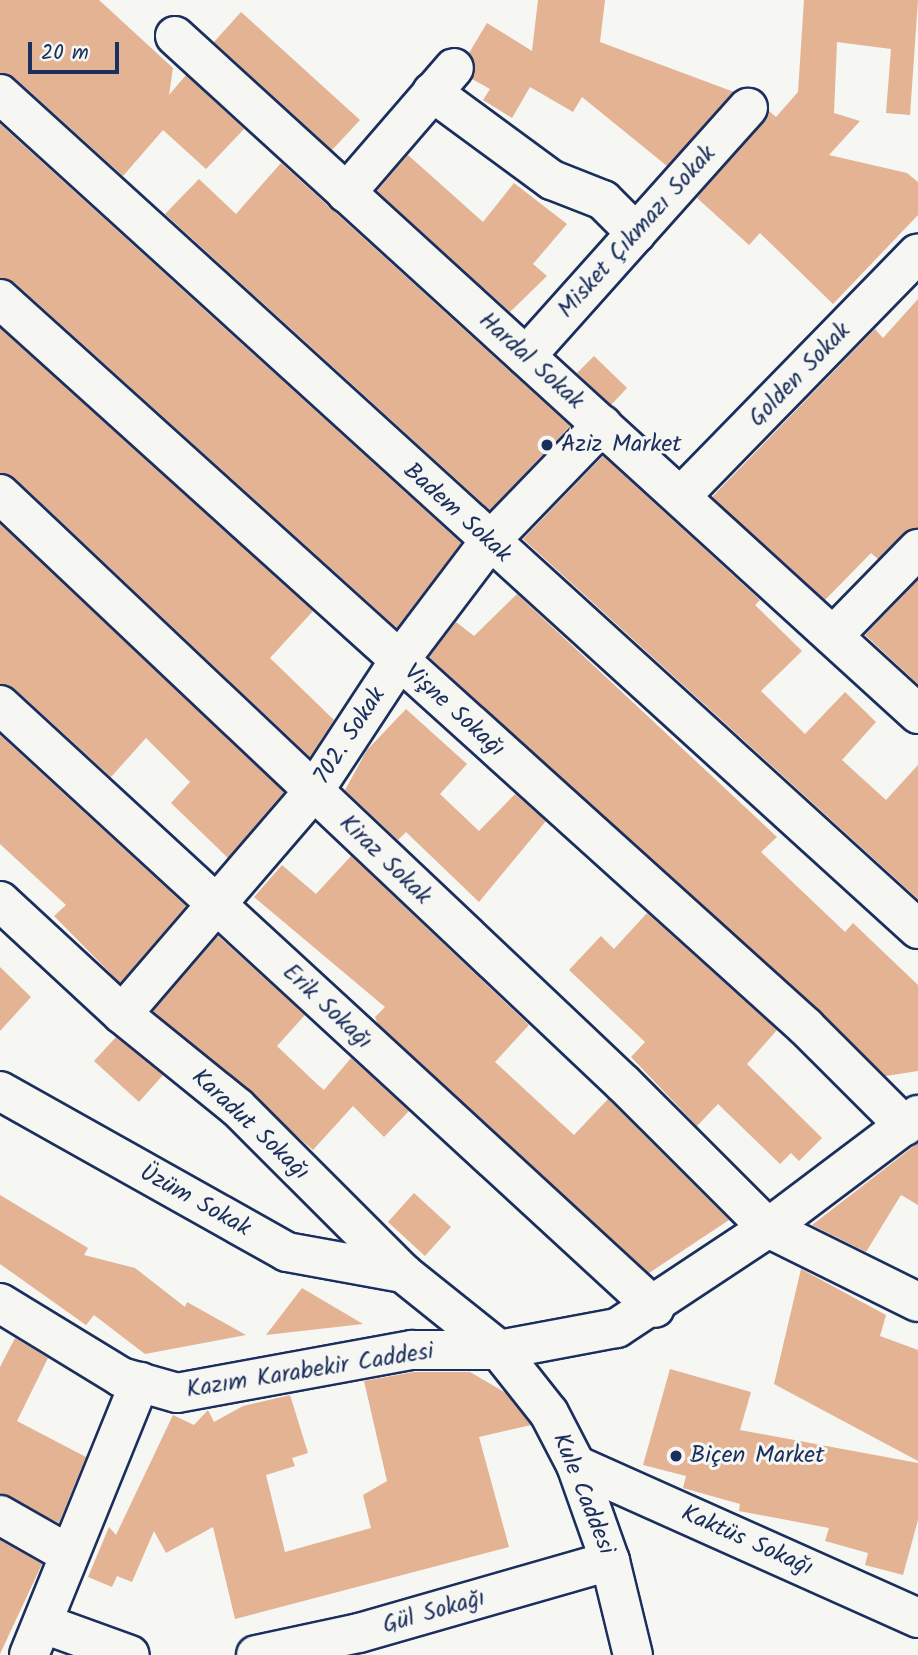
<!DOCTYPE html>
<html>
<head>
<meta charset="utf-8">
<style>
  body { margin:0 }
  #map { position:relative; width:918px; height:1655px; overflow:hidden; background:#f6f6f2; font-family:Kalam,sans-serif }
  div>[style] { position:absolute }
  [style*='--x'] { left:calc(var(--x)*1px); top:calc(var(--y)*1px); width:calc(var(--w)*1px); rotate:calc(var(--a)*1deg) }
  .building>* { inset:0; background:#e3b394 }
  .roads { filter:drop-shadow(2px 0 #1b2f5e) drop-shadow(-2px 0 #1b2f5e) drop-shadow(0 2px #1b2f5e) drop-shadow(0 -2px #1b2f5e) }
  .minor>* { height:38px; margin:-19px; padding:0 19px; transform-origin:19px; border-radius:19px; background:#f6f6f2 }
  .dots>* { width:19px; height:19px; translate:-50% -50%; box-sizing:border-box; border:4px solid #f6f6f2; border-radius:50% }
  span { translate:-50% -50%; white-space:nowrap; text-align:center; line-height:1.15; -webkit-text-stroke:6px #f6f6f2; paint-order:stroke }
  .street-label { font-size:24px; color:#1b2f5e }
  .poi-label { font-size:24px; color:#1b2f5e }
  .left { translate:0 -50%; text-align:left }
  .scale { position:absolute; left:28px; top:42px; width:91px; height:32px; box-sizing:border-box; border:4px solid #1b2f5e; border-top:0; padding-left:9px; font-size:21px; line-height:24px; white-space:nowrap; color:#1b2f5e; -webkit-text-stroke:5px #f6f6f2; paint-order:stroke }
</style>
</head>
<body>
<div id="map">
  <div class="building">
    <div style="clip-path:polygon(0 0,99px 0,173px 68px,169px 95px,186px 75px,244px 129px,206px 169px,163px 130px,123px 176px,15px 78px,0 73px)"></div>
    <div style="clip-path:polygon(538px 0,605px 0,600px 42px,734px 92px,667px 166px,582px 97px,573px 112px,530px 87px,512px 118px,483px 100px,490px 89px,472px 79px,469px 53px,487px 23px,532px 51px)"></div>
    <div style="clip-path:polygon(804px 0,918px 0,910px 115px,886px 113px,891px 49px,837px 42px,834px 113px,860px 121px,829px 155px,907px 173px,918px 182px,918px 215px,833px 304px,760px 233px,749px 245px,697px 198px,769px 111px,776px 117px,798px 92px)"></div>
    <div style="clip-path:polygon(241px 12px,360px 120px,332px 150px,214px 42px)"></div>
    <div style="clip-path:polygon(0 124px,461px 543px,397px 628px,15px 283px,0 278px)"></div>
    <div style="clip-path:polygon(408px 155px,483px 222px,514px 183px,567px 224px,533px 264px,547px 276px,510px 312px,377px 191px)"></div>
    <div style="clip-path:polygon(281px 163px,570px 426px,490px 510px,165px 214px,199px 179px,236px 214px)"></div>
    <div style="clip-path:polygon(918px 299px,918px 528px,878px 559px,871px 553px,825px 600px,712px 497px,875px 329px,883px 338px)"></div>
    <div style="clip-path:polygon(0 328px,313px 611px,270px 658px,334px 720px,310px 757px,15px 478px,0 473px)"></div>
    <div style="clip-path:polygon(594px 356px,627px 388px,611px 405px,577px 373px)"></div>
    <div style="clip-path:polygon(603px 456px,760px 600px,755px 605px,802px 651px,761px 691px,805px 734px,845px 692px,876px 722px,842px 760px,886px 800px,918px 765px,918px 899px,523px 539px)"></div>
    <div style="clip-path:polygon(0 524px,284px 792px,228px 858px,171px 803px,190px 782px,146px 738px,111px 777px,15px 689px,0 684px)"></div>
    <div style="clip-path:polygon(918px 580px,918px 684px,865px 635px)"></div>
    <div style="clip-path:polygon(517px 594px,777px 837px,761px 852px,845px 932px,853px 923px,918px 985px,918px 1071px,886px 1076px,429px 657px,456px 622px,474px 636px)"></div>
    <div style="clip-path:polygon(406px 709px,467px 764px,440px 794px,479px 831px,515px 794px,546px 821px,479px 902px,406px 832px,398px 840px,345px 790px,367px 750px)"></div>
    <div style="clip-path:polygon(0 735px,186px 906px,120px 983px,54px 916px,66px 905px,0 844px)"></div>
    <div style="clip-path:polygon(351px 856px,529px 1025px,495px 1062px,574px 1135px,608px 1099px,729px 1220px,649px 1273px,378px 1024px,375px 1017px,385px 1007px,254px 897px,282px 865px,316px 894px)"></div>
    <div style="clip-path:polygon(647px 913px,777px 1030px,747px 1064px,822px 1138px,799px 1161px,791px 1153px,780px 1164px,718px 1104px,697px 1126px,631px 1057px,645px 1042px,569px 970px,601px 936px,614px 949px)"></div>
    <div style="clip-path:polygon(218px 936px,305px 1015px,277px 1046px,318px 1085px,324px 1090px,351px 1058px,409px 1111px,384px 1137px,353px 1106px,313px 1150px,153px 1011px)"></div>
    <div style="clip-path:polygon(0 967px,31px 997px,0 1031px)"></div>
    <div style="clip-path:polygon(116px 1037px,163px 1075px,139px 1102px,94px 1061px)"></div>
    <div style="clip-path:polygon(918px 1143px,918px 1205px,901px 1195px,866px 1252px,812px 1225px)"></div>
    <div style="clip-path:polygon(414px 1193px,451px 1227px,425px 1256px,388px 1222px)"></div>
    <div style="clip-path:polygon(0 1195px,88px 1248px,84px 1255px,135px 1268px,185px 1307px,187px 1302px,246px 1335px,145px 1354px,94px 1315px,86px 1325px,0 1264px)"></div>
    <div style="clip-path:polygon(801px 1269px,886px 1315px,880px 1336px,918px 1350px,918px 1461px,774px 1384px)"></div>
    <div style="clip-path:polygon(302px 1288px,363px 1324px,266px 1335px)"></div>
    <div style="clip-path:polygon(15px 1338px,48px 1358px,17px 1421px,86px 1457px,59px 1523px,0 1493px,0 1367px)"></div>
    <div style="clip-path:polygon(670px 1369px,751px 1392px,740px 1430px,918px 1463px,918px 1520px,903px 1575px,865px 1565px,868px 1553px,825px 1541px,829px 1528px,739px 1511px,740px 1504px,683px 1488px,686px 1476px,643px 1465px)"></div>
    <div style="clip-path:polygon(414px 1372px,470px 1372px,506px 1393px,531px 1425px,479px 1437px,509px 1547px,235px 1619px,213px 1527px,166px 1553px,154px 1531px,132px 1582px,117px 1576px,112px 1587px,88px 1577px,109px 1527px,116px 1535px,173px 1415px,194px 1425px,208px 1410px,214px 1422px,243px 1406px,290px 1395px,308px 1453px,292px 1458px,295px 1466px,266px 1475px,285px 1552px,371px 1528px,363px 1495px,387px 1481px,364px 1381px)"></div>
    <div style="clip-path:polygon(0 1540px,42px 1564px,0 1654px)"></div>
  </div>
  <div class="roads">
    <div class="minor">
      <div style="--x:175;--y:36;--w:1006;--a:42.38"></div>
      <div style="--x:432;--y:92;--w:149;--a:36.3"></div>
      <div style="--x:552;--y:180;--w:55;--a:21.4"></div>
      <div style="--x:603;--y:200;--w:47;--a:45"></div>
      <div style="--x:0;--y:94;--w:1241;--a:42.29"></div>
      <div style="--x:346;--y:193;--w:165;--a:-49.2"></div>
      <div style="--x:0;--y:299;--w:1086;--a:42.09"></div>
      <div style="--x:806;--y:1027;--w:140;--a:45"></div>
      <div style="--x:526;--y:356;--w:333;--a:-48.2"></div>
      <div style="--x:0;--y:494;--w:859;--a:43.4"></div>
      <div style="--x:624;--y:1084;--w:204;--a:45"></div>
      <div style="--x:768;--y:1228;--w:167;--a:26.3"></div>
      <div style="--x:681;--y:496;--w:339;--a:-45.7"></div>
      <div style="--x:833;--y:636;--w:122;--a:-45.7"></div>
      <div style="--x:0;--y:705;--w:890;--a:42.63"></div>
      <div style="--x:0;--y:901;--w:166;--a:42.8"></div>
      <div style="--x:122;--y:1014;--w:148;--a:39"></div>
      <div style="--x:237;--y:1107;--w:235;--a:45"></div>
      <div style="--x:403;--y:1273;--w:123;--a:38.7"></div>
      <div style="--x:499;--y:1350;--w:80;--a:51.6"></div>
      <div style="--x:549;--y:1413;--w:59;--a:62.6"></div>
      <div style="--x:576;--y:1465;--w:102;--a:70.5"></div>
      <div style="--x:610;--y:1561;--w:97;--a:76.3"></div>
      <div style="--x:122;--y:1014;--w:293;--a:-49.3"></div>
      <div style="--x:313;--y:792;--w:157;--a:-56.7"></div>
      <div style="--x:399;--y:661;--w:149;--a:-52.9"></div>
      <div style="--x:489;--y:542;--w:163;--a:-46"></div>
      <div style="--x:0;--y:1091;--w:329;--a:29.3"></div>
      <div style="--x:287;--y:1252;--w:118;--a:10.3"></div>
      <div style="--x:0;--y:1303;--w:142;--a:31.4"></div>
      <div style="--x:121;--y:1377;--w:58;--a:15.9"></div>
      <div style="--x:177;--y:1393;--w:239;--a:-10.4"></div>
      <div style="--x:412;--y:1350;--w:87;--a:0"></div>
      <div style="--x:499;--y:1350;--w:120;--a:-10.6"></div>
      <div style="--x:617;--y:1328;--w:181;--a:-33.5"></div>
      <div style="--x:768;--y:1228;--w:188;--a:-37"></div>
      <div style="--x:576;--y:1465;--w:375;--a:24.1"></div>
      <div style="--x:0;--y:1515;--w:77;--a:29.6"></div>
      <div style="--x:44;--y:1624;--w:91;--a:19.8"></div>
      <div style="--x:29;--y:1655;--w:295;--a:-67.9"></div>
      <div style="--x:256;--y:1655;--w:105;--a:-12.1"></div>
      <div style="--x:359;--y:1633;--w:261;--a:-16"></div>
    </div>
  </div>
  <div class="dots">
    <div style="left:547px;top:445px;background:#1b2f5e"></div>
    <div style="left:676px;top:1456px;background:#1b2f5e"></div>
  </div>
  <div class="street-label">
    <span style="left:637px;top:232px;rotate:-48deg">Misket Çıkmazı Sokak</span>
    <span style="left:531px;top:361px;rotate:42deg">Hardal Sokak</span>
    <span style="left:800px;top:375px;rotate:-46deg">Golden Sokak</span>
    <span style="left:457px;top:513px;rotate:42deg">Badem Sokak</span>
    <span style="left:454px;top:711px;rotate:42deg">Vişne Sokağı</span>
    <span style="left:350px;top:736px;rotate:-57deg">702. Sokak</span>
    <span style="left:385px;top:860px;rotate:44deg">Kiraz Sokak</span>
    <span style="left:327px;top:1007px;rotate:43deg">Erik Sokağı</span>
    <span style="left:250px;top:1125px;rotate:43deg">Karadut Sokağı</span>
    <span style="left:195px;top:1201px;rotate:29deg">Üzüm Sokak</span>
    <span style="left:310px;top:1371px;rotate:-9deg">Kazım Karabekir Caddesi</span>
    <span style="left:583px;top:1494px;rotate:68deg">Kule Caddesi</span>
    <span style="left:747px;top:1541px;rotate:24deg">Kaktüs Sokağı</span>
    <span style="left:434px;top:1612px;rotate:-16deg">Gül Sokağı</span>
  </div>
  <div class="poi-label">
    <span class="left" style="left:561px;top:445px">Aziz Market</span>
    <span class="left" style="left:690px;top:1456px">Biçen Market</span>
  </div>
  <div class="scale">20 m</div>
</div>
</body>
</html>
